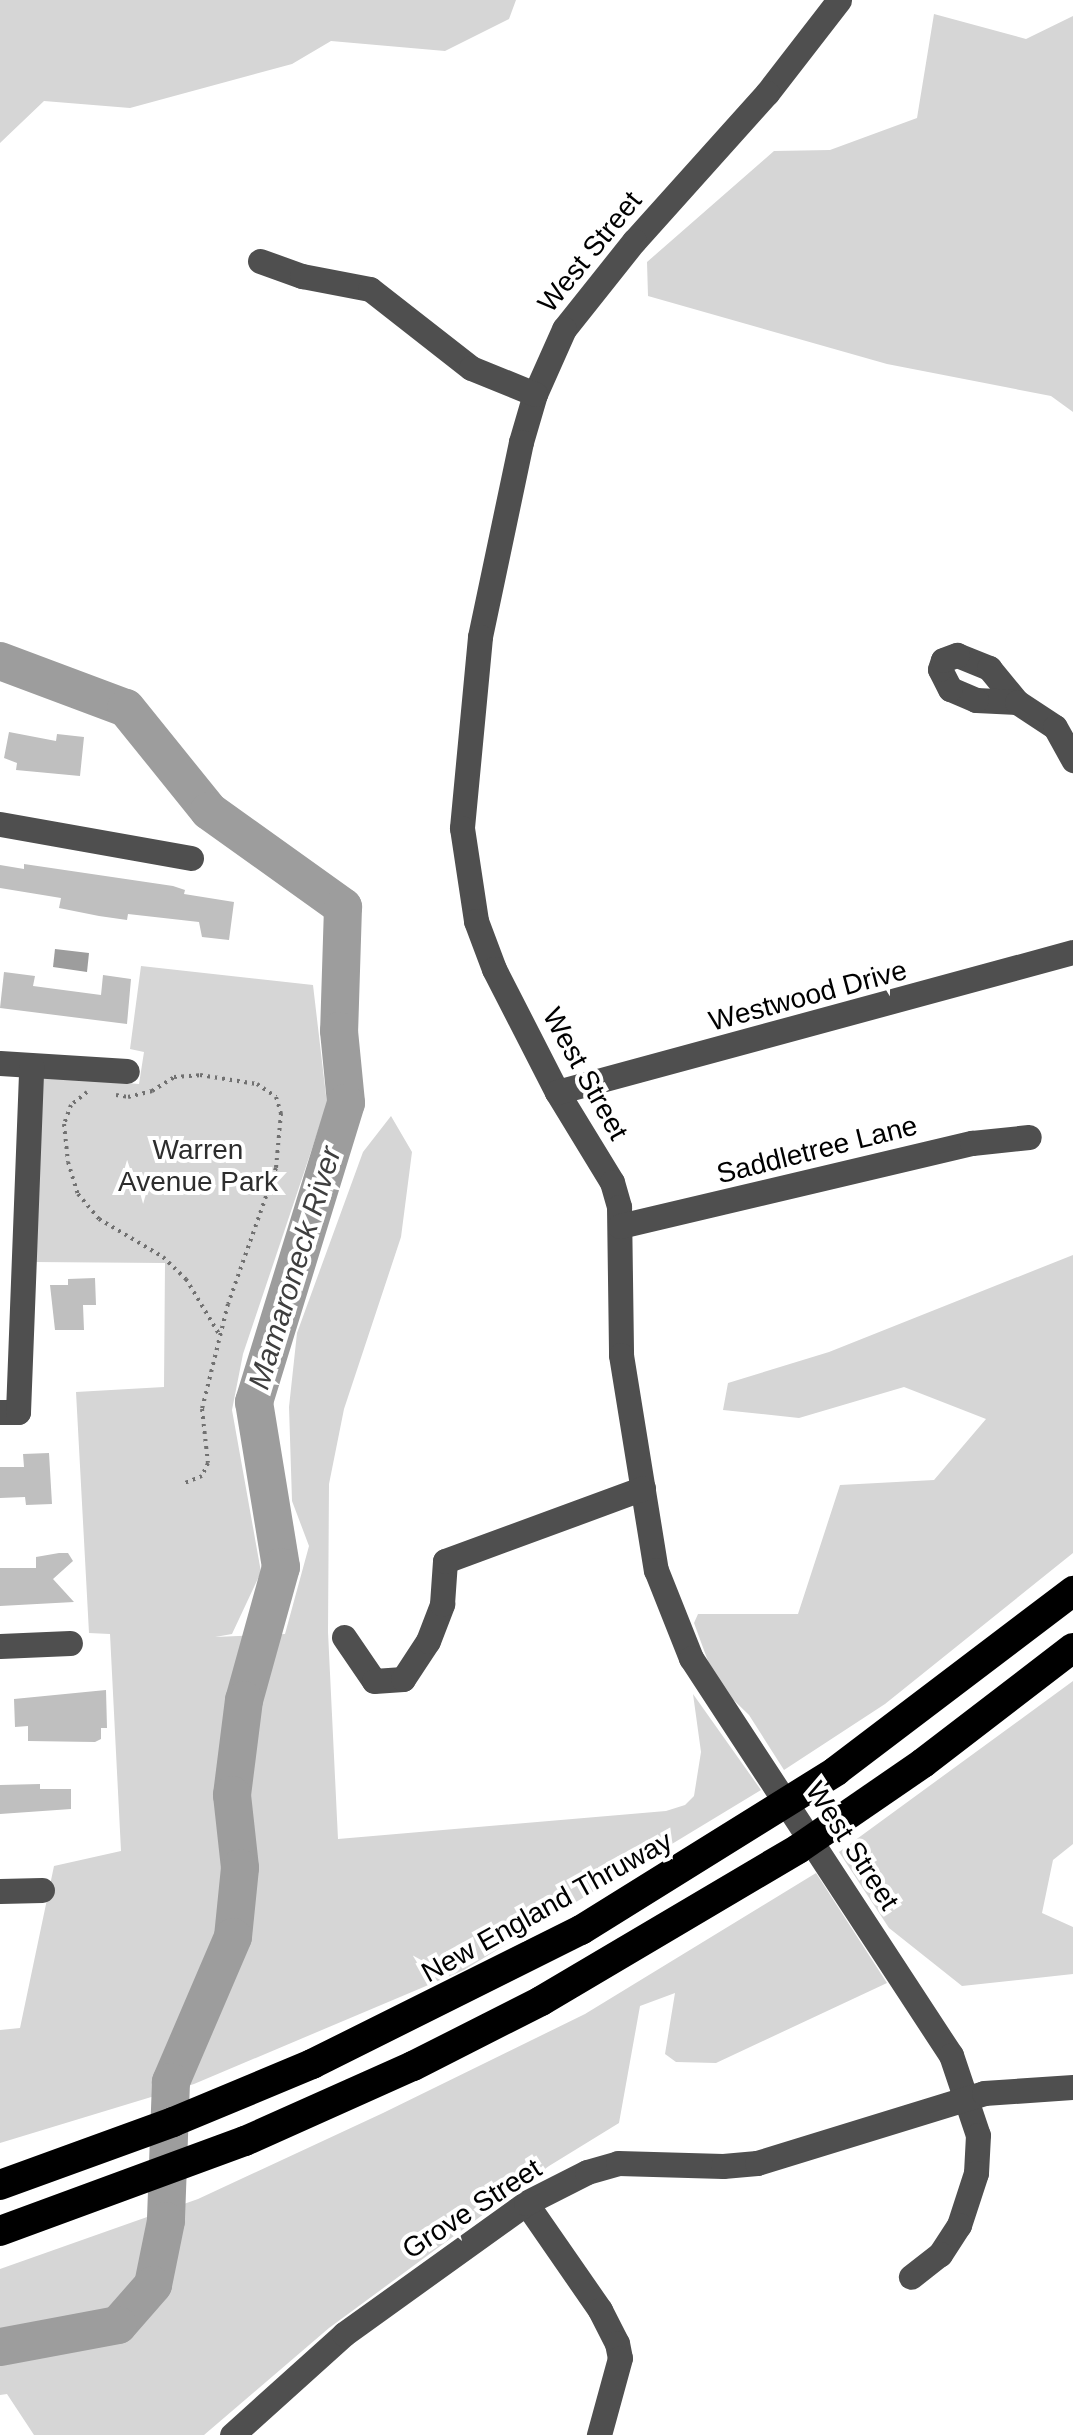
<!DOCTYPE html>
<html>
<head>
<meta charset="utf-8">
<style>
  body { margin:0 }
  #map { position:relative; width:1073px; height:2435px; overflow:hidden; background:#fff; font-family:Arial,sans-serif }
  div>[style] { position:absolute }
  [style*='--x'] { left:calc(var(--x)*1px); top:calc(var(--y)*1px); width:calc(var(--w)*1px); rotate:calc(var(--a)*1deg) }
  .green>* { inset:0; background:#d6d6d6 }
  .water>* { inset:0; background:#9d9d9d }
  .river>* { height:38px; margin:-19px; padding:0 19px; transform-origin:19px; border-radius:19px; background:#9d9d9d }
  .building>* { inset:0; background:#bfbfbf }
  .path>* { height:4px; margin-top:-2px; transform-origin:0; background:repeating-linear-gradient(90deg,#717171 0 2.5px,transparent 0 7.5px) }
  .minor>* { height:25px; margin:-12.5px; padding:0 12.5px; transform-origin:12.5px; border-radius:12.5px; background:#4f4f4f }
  .highway>* { height:30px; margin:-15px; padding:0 15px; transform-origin:15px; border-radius:15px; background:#000 }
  span { translate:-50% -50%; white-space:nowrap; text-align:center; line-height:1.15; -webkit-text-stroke:8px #fff; paint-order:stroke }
  .street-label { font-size:28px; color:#000 }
  .park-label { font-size:28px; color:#2d2d2d }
  .water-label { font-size:30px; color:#3e3e3e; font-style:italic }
</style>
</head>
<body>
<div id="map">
  <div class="green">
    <div style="clip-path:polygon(0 0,516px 0,509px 19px,445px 51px,331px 41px,292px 64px,130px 108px,44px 101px,0 143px)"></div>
    <div style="clip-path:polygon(934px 14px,1026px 39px,1073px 16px,1073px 412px,1051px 396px,887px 364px,648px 296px,647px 262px,774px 151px,830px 150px,917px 118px)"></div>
    <div style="clip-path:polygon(141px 966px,313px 985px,327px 1104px,243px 1354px,232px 1410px,261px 1572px,232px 1634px,215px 1637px,285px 1634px,309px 1546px,292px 1501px,289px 1407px,297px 1333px,363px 1152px,391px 1116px,412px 1152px,401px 1237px,344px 1409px,329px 1484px,328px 1632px,338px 1839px,666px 1811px,685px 1805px,694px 1796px,701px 1752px,693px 1694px,761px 1790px,464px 1970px,194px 2084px,0 2143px,0 2030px,20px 2028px,54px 1866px,121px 1851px,110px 1634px,89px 1633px,76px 1392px,164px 1387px,165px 1263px,33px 1262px,38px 1076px,139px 1084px,144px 1052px,130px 1049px)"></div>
    <div style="clip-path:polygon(1073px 1255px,1073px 1553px,885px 1704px,784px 1770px,749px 1715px,716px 1683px,694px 1623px,698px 1614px,798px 1614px,840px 1485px,934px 1480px,986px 1419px,904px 1387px,799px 1418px,723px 1410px,728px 1383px,829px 1352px)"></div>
    <div style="clip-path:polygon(1073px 1681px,1073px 1844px,1053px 1860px,1042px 1913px,1073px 1927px,1073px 1974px,962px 1986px,889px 1928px,839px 1852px)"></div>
    <div style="clip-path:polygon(816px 1873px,887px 1983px,716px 2063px,676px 2062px,665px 2054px,675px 1993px,640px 2006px,619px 2123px,549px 2166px,329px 2328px,204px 2435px,34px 2435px,7px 2394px,0 2395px,0 2269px,198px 2199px,383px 2113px,585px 2014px)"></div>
  </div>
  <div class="water">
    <div style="clip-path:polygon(55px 949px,89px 953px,87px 972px,53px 967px)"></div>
  </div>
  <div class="river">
    <div style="--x:0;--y:661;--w:134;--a:20.5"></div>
    <div style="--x:126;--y:708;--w:132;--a:51.1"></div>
    <div style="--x:209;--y:811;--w:165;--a:35.6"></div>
    <div style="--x:343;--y:907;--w:124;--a:91.8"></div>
    <div style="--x:339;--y:1031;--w:72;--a:84.4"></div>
    <div style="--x:346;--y:1103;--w:313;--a:107.1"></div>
    <div style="--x:254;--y:1402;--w:167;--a:80.7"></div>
    <div style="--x:281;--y:1567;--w:138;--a:105.5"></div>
    <div style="--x:244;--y:1700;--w:96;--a:97.2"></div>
    <div style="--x:232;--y:1795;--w:73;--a:83.7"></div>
    <div style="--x:240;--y:1868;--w:69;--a:95.8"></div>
    <div style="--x:233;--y:1937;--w:158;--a:113.2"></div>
    <div style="--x:171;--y:2082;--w:139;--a:92.1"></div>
    <div style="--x:166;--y:2221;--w:65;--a:101.5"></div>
    <div style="--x:153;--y:2285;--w:53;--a:131.2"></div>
    <div style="--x:118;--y:2325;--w:120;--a:169.4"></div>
  </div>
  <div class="building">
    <div style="clip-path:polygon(9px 732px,56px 741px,57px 734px,84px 737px,80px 776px,16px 770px,17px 763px,4px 758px)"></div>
    <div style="clip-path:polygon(24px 864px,173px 886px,185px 890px,184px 894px,234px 902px,229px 940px,202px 937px,199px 922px,128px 914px,127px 920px,99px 916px,59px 908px,61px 898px,0 888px,0 865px,24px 869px)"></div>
    <div style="clip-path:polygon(4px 972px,35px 976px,33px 986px,101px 995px,103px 975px,131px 979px,127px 1024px,0 1008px)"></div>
    <div style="clip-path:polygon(95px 1278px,96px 1305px,83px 1305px,84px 1330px,55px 1330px,50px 1285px,68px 1285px,68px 1279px)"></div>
    <div style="clip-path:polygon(49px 1453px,52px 1504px,26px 1505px,25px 1497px,0 1498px,0 1467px,24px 1467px,23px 1454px)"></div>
    <div style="clip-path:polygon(59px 1553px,68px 1553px,73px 1561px,53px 1579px,74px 1602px,0 1606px,0 1568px,36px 1568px,36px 1557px)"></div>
    <div style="clip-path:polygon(106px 1690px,107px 1728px,101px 1728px,101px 1739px,95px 1742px,28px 1741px,28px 1726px,15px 1727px,14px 1699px)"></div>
    <div style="clip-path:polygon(40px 1784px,40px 1789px,71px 1789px,71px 1809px,0 1814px,0 1785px)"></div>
  </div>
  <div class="path">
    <div style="--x:87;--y:1092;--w:21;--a:141"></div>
    <div style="--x:71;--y:1105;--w:20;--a:110"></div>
    <div style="--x:64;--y:1124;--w:38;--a:84"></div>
    <div style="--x:68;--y:1162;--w:34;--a:73"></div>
    <div style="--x:78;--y:1194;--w:33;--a:50"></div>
    <div style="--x:99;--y:1219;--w:74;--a:30.7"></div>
    <div style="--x:163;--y:1257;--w:32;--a:44"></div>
    <div style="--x:186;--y:1279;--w:64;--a:59"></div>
    <div style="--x:116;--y:1095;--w:12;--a:9"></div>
    <div style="--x:128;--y:1097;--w:25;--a:-14"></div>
    <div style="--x:152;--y:1091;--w:26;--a:-32"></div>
    <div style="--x:174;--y:1077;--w:26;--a:-4"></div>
    <div style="--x:200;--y:1075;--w:58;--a:9"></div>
    <div style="--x:257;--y:1084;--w:23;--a:34"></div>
    <div style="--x:276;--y:1097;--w:17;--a:73"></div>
    <div style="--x:281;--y:1113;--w:55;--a:95.2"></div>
    <div style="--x:276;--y:1168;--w:144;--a:109.4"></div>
    <div style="--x:228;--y:1304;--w:108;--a:103.9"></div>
    <div style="--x:202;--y:1409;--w:54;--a:83.7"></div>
    <div style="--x:208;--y:1463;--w:14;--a:115"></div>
    <div style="--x:202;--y:1476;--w:18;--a:158"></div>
  </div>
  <div class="minor">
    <div style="--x:839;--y:0;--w:118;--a:127.7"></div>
    <div style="--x:767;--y:93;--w:199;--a:131.9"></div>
    <div style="--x:634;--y:241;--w:112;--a:128.5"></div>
    <div style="--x:564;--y:329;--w:71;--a:114"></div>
    <div style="--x:535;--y:394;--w:50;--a:106.3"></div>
    <div style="--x:521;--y:442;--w:199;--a:101.9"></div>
    <div style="--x:480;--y:637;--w:192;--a:95.4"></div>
    <div style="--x:462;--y:828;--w:94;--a:81.4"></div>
    <div style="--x:476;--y:921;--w:51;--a:69.4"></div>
    <div style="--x:494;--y:969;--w:138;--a:62.9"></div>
    <div style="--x:557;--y:1092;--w:105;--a:58.6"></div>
    <div style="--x:612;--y:1182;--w:26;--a:74"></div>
    <div style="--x:619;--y:1207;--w:148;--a:89.2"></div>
    <div style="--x:621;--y:1355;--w:218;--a:80.8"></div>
    <div style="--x:656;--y:1570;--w:95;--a:68.3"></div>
    <div style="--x:691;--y:1658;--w:475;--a:56.8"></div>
    <div style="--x:951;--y:2055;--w:84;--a:71.4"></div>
    <div style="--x:978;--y:2135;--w:38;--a:93"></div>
    <div style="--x:976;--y:2173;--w:55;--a:108.1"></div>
    <div style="--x:959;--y:2225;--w:35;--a:123"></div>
    <div style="--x:940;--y:2254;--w:37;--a:142"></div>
    <div style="--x:260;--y:261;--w:45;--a:19.7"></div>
    <div style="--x:302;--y:276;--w:69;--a:10.8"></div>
    <div style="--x:370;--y:289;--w:128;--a:38"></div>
    <div style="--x:471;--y:368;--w:69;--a:22.1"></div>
    <div style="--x:957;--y:655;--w:35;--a:22"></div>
    <div style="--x:989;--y:668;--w:44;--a:50.5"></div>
    <div style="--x:1017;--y:702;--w:41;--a:-177.2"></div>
    <div style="--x:976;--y:700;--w:28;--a:-157"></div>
    <div style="--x:950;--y:689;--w:22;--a:-117"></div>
    <div style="--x:940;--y:669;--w:9;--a:-72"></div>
    <div style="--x:943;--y:660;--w:15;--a:-20"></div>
    <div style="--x:1017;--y:702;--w:45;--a:33.3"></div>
    <div style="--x:1055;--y:727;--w:38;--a:61"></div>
    <div style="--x:0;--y:824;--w:194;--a:10.1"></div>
    <div style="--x:0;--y:1063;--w:127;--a:3.6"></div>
    <div style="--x:557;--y:1092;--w:535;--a:-15.18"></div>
    <div style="--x:620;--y:1226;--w:362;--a:-13.3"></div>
    <div style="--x:972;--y:1143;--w:57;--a:-6"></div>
    <div style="--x:0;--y:1412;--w:18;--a:0"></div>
    <div style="--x:18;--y:1412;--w:346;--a:-87.8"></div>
    <div style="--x:344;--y:1637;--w:53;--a:55.7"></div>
    <div style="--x:374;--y:1681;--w:29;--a:-4"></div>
    <div style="--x:403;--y:1679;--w:45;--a:-56.7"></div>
    <div style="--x:428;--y:1641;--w:40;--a:-69"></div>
    <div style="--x:442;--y:1604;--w:43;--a:-86"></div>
    <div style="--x:445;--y:1561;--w:211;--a:-20.2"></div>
    <div style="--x:0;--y:1646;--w:70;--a:-2.5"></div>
    <div style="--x:0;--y:1891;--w:42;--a:-1.4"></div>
    <div style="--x:526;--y:2203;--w:130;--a:55.3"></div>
    <div style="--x:600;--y:2310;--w:37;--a:63"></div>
    <div style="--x:617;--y:2343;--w:15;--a:79"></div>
    <div style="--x:620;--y:2358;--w:80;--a:105.3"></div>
    <div style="--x:232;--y:2435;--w:151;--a:-42"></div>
    <div style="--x:344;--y:2334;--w:224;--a:-35.7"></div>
    <div style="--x:526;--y:2203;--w:68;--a:-26.9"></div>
    <div style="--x:587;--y:2172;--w:32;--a:-16"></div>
    <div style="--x:618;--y:2163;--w:105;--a:1.6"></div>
    <div style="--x:723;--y:2166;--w:34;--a:-5"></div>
    <div style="--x:757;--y:2163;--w:238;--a:-17.1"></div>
    <div style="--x:984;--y:2093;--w:89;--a:-3.9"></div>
  </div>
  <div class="highway">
    <div style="--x:0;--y:2185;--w:184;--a:-20"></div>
    <div style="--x:173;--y:2122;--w:151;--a:-22.6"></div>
    <div style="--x:312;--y:2064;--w:301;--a:-26.5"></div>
    <div style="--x:581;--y:1930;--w:301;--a:-31.9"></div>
    <div style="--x:836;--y:1771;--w:298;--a:-37.2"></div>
    <div style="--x:0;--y:2231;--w:261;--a:-20.2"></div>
    <div style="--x:245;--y:2141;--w:184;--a:-24.1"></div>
    <div style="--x:413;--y:2066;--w:144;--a:-26.9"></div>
    <div style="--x:541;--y:2001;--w:299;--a:-30.6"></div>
    <div style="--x:798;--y:1849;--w:152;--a:-34.5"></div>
    <div style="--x:923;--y:1763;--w:189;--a:-37.5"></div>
  </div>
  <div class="street-label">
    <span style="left:590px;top:252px;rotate:-51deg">West Street</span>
    <span style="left:808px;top:996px;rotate:-15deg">Westwood Drive</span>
    <span style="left:585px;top:1074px;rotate:61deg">West Street</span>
    <span style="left:817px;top:1150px;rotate:-14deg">Saddletree Lane</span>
    <span style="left:852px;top:1846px;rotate:57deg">West Street</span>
    <span style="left:547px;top:1907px;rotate:-29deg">New England Thruway</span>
    <span style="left:472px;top:2209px;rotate:-33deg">Grove Street</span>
  </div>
  <div class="park-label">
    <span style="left:198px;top:1166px">Warren<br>Avenue Park</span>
  </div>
  <div class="water-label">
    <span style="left:295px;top:1268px;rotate:-73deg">Mamaroneck River</span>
  </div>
</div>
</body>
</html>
